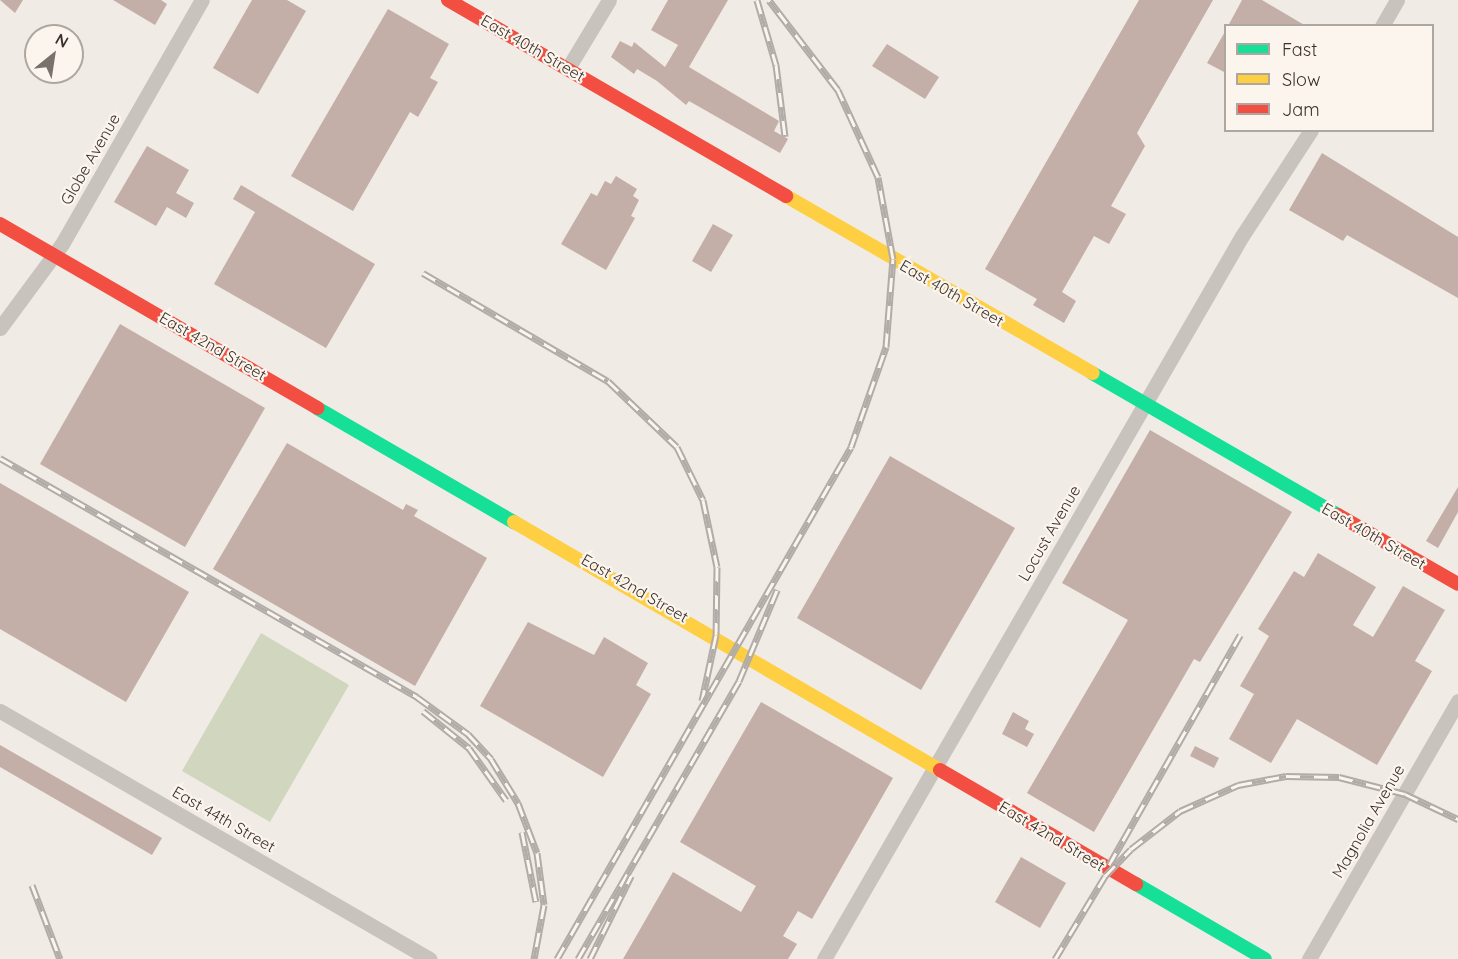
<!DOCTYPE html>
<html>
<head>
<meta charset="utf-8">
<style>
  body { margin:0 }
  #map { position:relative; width:1458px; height:959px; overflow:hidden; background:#f0ebe5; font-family:Quicksand,sans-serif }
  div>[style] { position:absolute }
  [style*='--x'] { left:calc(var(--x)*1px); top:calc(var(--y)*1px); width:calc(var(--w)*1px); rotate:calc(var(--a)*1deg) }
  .green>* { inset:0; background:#d1d6bf }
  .building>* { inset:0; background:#c3afa7 }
  .street>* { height:15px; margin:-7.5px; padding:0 7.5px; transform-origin:7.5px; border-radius:7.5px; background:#c9c3be }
  .fast>* { height:14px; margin:-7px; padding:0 7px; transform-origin:7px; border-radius:7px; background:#16e098 }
  .slow>* { height:14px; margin:-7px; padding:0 7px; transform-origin:7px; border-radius:7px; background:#ffcf43 }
  .jam>* { height:14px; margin:-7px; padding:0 7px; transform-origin:7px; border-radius:7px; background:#f24e42 }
  .rail>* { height:7px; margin-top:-3.5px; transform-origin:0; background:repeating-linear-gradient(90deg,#fbf5ee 0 14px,#b1aca8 0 28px); box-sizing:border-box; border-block:2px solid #b1aca8 }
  span { translate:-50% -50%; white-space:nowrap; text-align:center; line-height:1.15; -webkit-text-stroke:4.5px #fbf5ee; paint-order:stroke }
  .street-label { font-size:16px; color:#3b302b }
  .legend { position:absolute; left:1224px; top:24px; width:210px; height:108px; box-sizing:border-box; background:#fbf5ee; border:2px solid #aea6a0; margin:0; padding:8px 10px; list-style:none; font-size:18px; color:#3b302b }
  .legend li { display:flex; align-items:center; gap:12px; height:30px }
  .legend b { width:30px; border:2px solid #aea6a0 }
  .north { position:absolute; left:24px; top:24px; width:60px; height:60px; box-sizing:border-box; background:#fbf5ee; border:2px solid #aea6a0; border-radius:50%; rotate:30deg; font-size:16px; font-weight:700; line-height:24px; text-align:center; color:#3b302b }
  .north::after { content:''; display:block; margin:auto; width:21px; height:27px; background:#7a716c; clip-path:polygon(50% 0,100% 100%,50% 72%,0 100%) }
</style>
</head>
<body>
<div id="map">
  <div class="green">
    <div style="clip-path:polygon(261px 633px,349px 685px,270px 822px,182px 771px)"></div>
  </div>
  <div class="building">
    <div style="clip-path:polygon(0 0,23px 0,15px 13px)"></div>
    <div style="clip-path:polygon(113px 0,161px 0,167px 4px,155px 25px)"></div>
    <div style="clip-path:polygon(252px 0,287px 0,306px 11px,258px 94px,213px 68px)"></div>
    <div style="clip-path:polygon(668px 0,728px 0,689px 67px,779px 121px,774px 131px,788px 139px,780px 153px,689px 101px,686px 105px,657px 81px,637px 69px,634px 74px,611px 57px,620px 41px,632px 47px,634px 42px,665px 67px,678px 45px,651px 30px)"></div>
    <div style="clip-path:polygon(1139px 0,1213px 0,1137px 133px,1145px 146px,1111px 206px,1126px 214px,1109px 244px,1094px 236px,1062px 292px,1076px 301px,1064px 323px,1033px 305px,1037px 299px,985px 269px)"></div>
    <div style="clip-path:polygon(1242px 0,1262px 0,1306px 26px,1228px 26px)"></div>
    <div style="clip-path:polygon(388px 9px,449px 44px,430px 78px,438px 82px,418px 117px,410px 112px,353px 211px,291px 176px)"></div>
    <div style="clip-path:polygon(1226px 30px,1226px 73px,1207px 63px)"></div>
    <div style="clip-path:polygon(887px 44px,939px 77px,925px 99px,872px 66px)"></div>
    <div style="clip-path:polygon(147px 146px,189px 170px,176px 193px,194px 203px,186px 218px,167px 207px,156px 226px,114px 202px)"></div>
    <div style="clip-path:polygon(1322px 153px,1458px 237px,1458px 298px,1347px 235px,1343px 241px,1289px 210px)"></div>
    <div style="clip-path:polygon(616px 176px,637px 189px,633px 196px,639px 200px,631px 216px,635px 218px,606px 270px,561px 244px,591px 193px,597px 196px,605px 181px,611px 184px)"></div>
    <div style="clip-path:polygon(241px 185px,375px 264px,326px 348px,214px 284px,255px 212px,233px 199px)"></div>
    <div style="clip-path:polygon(713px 224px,733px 235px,711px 272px,692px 261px)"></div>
    <div style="clip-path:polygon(120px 324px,265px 408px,185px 547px,40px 464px)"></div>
    <div style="clip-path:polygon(1150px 430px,1292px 512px,1200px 662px,1194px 659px,1094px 832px,1027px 793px,1128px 620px,1062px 583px)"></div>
    <div style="clip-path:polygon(287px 443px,403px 510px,406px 504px,418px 510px,414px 516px,487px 558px,415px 686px,213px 569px)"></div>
    <div style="clip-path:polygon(890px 456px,1015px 528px,921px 690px,797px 618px)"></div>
    <div style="clip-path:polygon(0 483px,189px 592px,126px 702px,0 629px)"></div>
    <div style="clip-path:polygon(1458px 487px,1458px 512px,1438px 548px,1426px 541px)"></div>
    <div style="clip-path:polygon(1318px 553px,1376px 587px,1353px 625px,1373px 637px,1403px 586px,1445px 610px,1415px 661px,1432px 671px,1377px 765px,1297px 719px,1271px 763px,1229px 739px,1254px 694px,1240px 686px,1269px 636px,1258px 629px,1294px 571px,1304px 577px)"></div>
    <div style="clip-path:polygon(528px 622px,594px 655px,604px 637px,648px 663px,636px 685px,651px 694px,603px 777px,480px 706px)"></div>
    <div style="clip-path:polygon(761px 702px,893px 778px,812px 919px,798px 911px,783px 936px,797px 944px,788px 959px,623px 959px,673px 872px,741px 912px,756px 886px,680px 842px)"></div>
    <div style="clip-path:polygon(1013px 712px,1029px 721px,1025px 729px,1034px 734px,1027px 747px,1002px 734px)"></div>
    <div style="clip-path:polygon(0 745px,162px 838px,152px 855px,0 767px)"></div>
    <div style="clip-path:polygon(1195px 746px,1219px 758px,1214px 768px,1190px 756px)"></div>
    <div style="clip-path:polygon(1021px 857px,1066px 883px,1040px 928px,995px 902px)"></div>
  </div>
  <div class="street">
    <div style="--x:1382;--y:26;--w:30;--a:-60"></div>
    <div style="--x:568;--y:68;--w:79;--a:-58.9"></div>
    <div style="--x:0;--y:328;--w:104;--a:-53.6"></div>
    <div style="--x:62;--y:244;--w:281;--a:-60.2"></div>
    <div style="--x:0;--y:711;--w:496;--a:30"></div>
    <div style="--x:824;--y:959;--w:835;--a:-59.97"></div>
    <div style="--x:1242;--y:236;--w:126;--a:-56.9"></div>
    <div style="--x:1309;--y:959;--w:298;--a:-60"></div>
  </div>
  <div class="fast">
    <div style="--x:1092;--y:373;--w:284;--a:30"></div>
    <div style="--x:317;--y:408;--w:228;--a:30.1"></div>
    <div style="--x:1136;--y:884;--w:149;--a:30.2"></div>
  </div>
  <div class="slow">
    <div style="--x:786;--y:196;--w:354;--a:30"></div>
    <div style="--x:514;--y:522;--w:493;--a:30.2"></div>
  </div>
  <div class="jam">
    <div style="--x:448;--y:0;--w:391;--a:30.1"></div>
    <div style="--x:0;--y:224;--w:367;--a:30.1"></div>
    <div style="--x:1338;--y:515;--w:138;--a:29.9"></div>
    <div style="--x:940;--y:770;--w:227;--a:30.2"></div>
  </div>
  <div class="rail">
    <div style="--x:757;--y:0;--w:68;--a:73.7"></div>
    <div style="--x:776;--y:65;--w:72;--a:82.8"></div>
    <div style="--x:423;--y:273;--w:214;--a:30.3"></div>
    <div style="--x:608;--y:381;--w:95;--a:43.7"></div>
    <div style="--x:677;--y:447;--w:59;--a:63.9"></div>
    <div style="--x:703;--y:500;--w:68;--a:78.2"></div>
    <div style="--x:717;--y:567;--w:68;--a:90.8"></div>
    <div style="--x:716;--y:635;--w:67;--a:102"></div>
    <div style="--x:0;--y:458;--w:481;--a:29.8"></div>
    <div style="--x:417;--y:697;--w:63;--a:36"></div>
    <div style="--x:468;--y:734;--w:34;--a:47"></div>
    <div style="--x:491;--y:759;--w:52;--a:58.5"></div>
    <div style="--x:518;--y:803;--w:53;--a:69.2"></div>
    <div style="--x:537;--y:853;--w:52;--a:82.3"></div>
    <div style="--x:544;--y:905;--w:55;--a:100.5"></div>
    <div style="--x:423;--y:711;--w:59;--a:38.8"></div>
    <div style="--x:469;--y:748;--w:64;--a:54.6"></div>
    <div style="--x:522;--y:832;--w:71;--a:78.7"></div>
    <div style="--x:1109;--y:865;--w:265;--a:-60.3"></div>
    <div style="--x:32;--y:885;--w:79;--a:69.3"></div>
    <div style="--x:557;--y:959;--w:590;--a:-60.13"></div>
    <div style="--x:851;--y:447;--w:106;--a:-70.7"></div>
    <div style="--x:886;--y:347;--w:88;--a:-85.5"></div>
    <div style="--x:893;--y:259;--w:83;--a:-100.4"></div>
    <div style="--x:878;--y:177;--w:96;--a:-114.7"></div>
    <div style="--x:838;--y:90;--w:113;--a:-127.5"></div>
    <div style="--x:578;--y:959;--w:321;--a:-59.9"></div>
    <div style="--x:739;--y:681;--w:99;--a:-67.3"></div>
    <div style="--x:590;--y:959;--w:93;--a:-63.7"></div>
    <div style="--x:1055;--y:959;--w:97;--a:-58.9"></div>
    <div style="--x:1105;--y:876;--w:37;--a:-46"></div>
    <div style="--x:1131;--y:849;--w:62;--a:-37.8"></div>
    <div style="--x:1180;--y:811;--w:64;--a:-24.1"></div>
    <div style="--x:1238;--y:785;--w:49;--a:-10.6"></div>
    <div style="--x:1286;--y:776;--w:53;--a:1.1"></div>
    <div style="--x:1339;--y:777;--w:68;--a:14.4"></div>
    <div style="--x:1405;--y:794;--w:59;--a:25.3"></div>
  </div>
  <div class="street-label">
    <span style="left:533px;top:48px;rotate:30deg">East 40th Street</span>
    <span style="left:90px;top:159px;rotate:-60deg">Globe Avenue</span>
    <span style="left:952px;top:293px;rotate:30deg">East 40th Street</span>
    <span style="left:213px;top:346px;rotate:30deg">East 42nd Street</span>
    <span style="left:1049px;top:533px;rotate:-60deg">Locust Avenue</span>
    <span style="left:1374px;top:536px;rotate:30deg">East 40th Street</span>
    <span style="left:635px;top:588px;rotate:30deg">East 42nd Street</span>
    <span style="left:224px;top:819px;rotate:30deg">East 44th Street</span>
    <span style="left:1368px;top:821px;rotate:-60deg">Magnolia Avenue</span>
    <span style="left:1052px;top:836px;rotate:31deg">East 42nd Street</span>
  </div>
  <ul class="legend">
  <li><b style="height:8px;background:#16e098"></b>Fast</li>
  <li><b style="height:8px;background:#ffcf43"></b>Slow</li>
  <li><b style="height:8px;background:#f24e42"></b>Jam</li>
  </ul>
  <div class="north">N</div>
</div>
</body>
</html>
